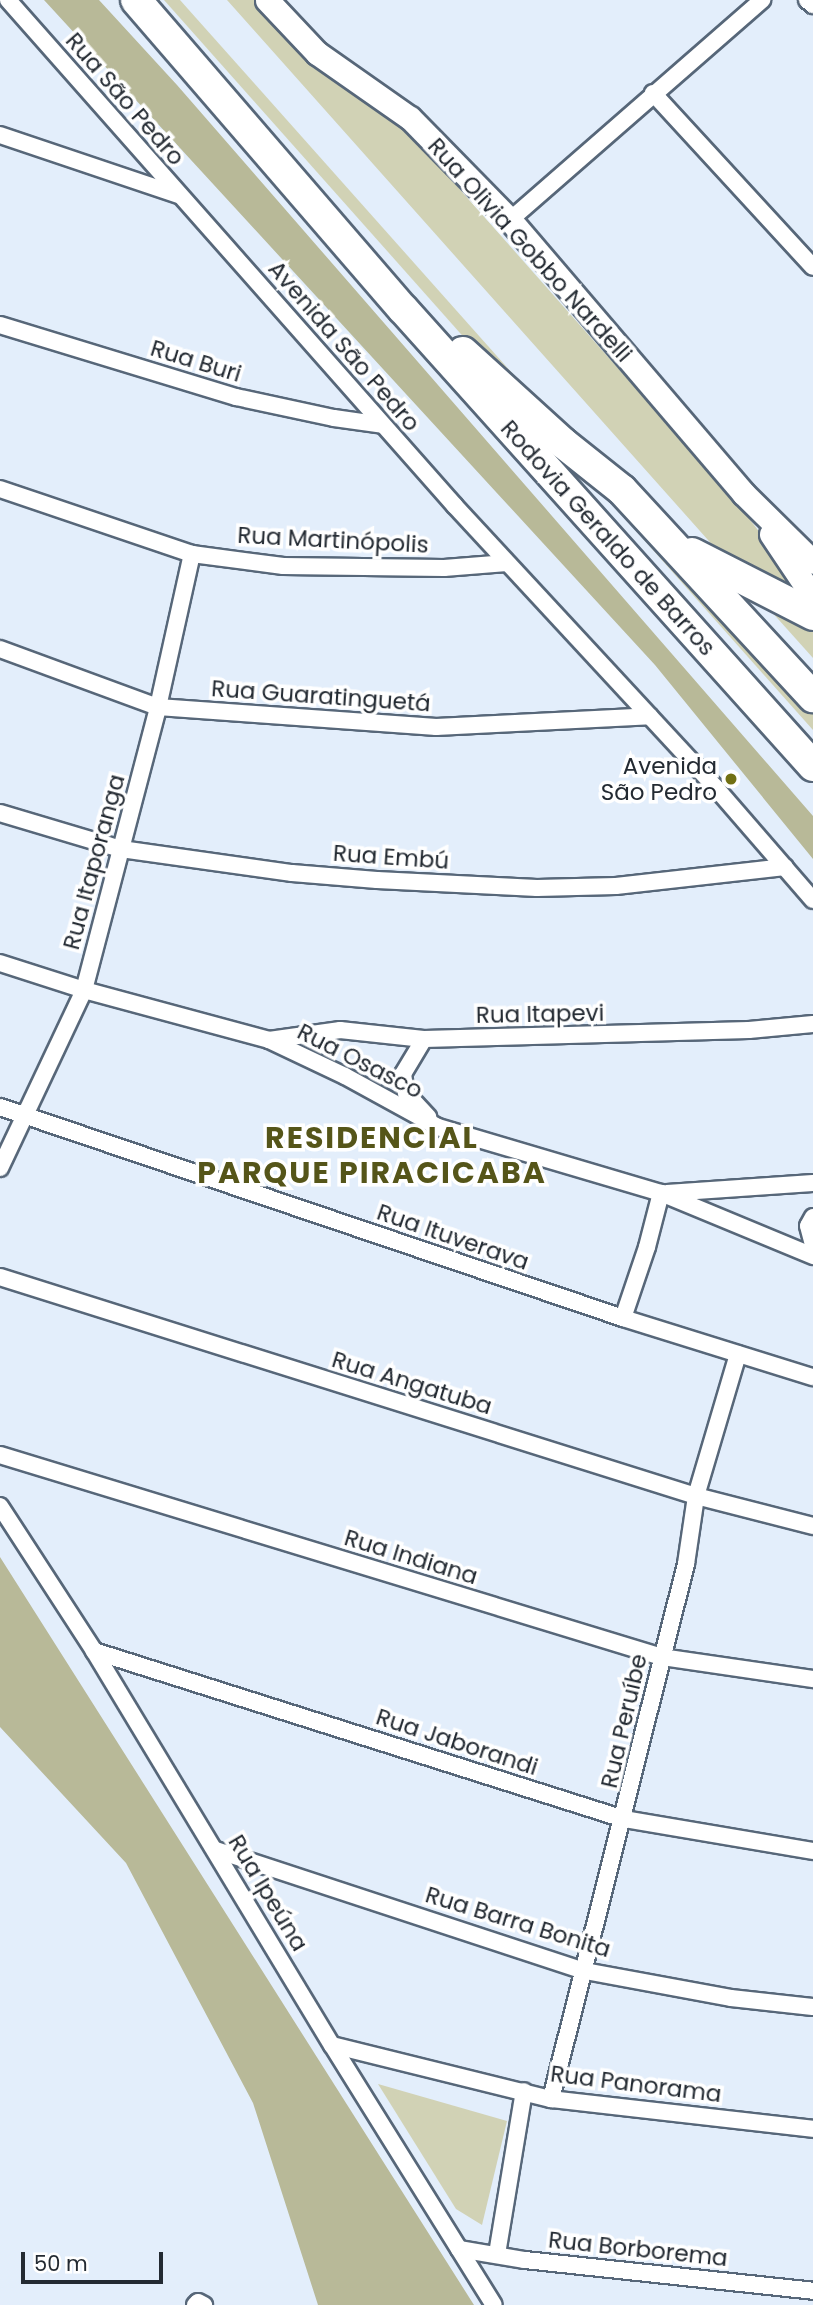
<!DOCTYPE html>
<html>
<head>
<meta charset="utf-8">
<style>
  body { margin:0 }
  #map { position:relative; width:813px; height:2305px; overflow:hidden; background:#e3eefb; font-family:Poppins,sans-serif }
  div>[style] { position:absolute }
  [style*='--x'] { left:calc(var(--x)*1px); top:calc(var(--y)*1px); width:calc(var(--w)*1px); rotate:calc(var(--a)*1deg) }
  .green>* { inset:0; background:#d1d2b5 }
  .forest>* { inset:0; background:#b8b998 }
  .roads { filter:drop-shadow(2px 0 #576779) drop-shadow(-2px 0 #576779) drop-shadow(0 2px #576779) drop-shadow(0 -2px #576779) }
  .street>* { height:16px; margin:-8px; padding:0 8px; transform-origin:8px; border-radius:8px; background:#fff }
  .secondary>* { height:23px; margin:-11.5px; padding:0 11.5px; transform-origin:11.5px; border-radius:11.5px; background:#fff }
  .highway>* { height:30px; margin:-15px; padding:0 15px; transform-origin:15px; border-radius:15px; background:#fff }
  .dots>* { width:19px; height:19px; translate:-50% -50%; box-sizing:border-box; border:4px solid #fff; border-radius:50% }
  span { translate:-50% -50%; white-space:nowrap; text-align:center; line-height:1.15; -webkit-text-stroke:7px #fff; paint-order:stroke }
  .street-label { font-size:23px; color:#232a32 }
  .poi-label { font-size:23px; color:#232a32 }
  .right { translate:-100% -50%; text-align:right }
  .district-label { font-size:30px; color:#555519; font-weight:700; letter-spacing:2px }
  .scale { position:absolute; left:21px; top:2252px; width:142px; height:32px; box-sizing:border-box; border:4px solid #232a32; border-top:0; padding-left:9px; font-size:21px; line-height:24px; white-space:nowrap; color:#232a32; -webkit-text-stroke:5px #fff; paint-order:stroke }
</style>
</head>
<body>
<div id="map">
  <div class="green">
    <div style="clip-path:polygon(164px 0,180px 0,813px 711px,813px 730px)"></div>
    <div style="clip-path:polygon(227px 0,254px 0,294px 44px,379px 108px,418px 142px,739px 505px,791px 574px,784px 584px,716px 549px)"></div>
    <div style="clip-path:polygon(770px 610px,813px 629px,813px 658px)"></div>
    <div style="clip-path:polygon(378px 2084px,507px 2121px,482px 2225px,456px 2209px)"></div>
  </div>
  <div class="forest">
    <div style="clip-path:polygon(44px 0,99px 0,177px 85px,813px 816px,813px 859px,655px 665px)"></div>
    <div style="clip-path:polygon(0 1557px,474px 2305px,318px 2305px,253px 2103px,126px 1863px,0 1727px)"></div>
  </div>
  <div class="roads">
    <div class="street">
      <div style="--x:8;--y:0;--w:675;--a:48.54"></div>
      <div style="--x:455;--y:506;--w:384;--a:47.2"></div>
      <div style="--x:716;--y:788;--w:148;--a:49.1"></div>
      <div style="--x:807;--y:0;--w:8;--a:40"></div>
      <div style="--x:653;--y:93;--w:236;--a:47.4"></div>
      <div style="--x:0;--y:135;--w:188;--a:18.6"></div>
      <div style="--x:510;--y:220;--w:335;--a:-41.1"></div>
      <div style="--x:0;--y:325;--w:247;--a:17"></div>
      <div style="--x:236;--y:397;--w:100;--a:12.1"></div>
      <div style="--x:334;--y:418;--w:49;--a:8.1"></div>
      <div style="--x:0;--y:489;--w:203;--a:18.7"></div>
      <div style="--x:192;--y:554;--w:92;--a:7.5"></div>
      <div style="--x:283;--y:566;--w:161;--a:0.7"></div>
      <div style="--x:444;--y:568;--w:63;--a:-4.5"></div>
      <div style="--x:0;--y:649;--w:168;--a:20.2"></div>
      <div style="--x:158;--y:707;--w:279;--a:4.1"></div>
      <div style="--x:436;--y:727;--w:214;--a:-2.9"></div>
      <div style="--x:0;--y:813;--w:126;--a:16.6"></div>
      <div style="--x:121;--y:849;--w:173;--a:8"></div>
      <div style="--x:292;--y:873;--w:85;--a:4.7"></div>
      <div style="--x:377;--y:880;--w:160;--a:2.9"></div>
      <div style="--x:537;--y:888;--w:79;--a:-1.5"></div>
      <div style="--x:616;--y:886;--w:170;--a:-6.4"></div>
      <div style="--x:0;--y:963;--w:88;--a:17.8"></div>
      <div style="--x:84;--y:990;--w:192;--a:15.1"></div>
      <div style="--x:269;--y:1040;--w:84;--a:25.3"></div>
      <div style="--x:345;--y:1076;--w:106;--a:28.7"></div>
      <div style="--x:438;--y:1127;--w:233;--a:16.5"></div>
      <div style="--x:661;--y:1193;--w:165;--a:22.5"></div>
      <div style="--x:424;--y:1039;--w:41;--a:121"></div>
      <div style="--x:403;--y:1074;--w:19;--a:81"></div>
      <div style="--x:406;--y:1093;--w:33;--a:47"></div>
      <div style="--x:269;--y:1040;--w:72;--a:-8"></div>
      <div style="--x:340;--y:1030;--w:84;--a:6.1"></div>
      <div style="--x:424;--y:1039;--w:325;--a:-1.6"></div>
      <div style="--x:749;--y:1030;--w:64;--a:-5.4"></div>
      <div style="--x:0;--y:1107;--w:658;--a:18.71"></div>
      <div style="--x:623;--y:1318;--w:199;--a:17.3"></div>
      <div style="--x:0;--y:1168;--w:197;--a:-64.7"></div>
      <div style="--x:84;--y:990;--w:293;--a:-75.3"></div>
      <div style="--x:158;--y:707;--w:157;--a:-77.5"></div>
      <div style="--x:667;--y:1193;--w:146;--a:-3.9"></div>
      <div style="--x:813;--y:1217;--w:10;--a:119"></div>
      <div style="--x:808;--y:1226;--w:20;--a:75"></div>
      <div style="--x:0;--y:1277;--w:730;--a:17.47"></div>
      <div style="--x:696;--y:1496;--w:121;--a:14.4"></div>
      <div style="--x:623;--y:1318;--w:75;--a:-71.3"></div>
      <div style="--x:647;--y:1247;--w:56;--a:-75.5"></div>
      <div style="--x:0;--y:1455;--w:692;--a:16.97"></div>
      <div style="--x:662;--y:1657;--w:153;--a:8.3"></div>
      <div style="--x:0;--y:1506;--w:173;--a:57"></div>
      <div style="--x:94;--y:1651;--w:460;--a:58.9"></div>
      <div style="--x:332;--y:2045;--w:306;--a:58.1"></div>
      <div style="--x:94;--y:1651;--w:556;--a:17.59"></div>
      <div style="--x:624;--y:1819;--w:192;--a:9.6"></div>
      <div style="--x:216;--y:1850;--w:388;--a:18.2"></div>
      <div style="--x:585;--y:1971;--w:148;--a:10.5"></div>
      <div style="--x:731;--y:1998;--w:82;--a:6.3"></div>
      <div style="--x:332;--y:2045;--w:226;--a:13.9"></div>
      <div style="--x:551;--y:2099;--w:264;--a:6.5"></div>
      <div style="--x:551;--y:2099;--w:552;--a:-75.84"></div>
      <div style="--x:686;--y:1564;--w:69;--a:-81.6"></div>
      <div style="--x:696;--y:1496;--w:148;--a:-73.5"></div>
      <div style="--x:459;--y:2249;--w:67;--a:9.5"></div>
      <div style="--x:525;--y:2260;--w:290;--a:6.1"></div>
      <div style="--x:497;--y:2254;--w:165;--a:-80.6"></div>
      <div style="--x:195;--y:2305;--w:4;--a:-45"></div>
      <div style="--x:198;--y:2302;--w:7;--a:27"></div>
    </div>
    <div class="secondary">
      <div style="--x:267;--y:0;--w:73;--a:46.7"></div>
      <div style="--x:317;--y:53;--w:113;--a:35"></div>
      <div style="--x:410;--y:118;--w:143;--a:45.6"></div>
      <div style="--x:510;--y:220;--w:359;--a:49.5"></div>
      <div style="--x:743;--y:493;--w:98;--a:44.6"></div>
      <div style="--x:771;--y:534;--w:76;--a:56.3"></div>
    </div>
    <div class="highway">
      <div style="--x:136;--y:0;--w:408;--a:49.2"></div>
      <div style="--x:403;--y:309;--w:614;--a:48.1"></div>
      <div style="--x:463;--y:352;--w:135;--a:42.3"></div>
      <div style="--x:563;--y:443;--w:75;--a:38.5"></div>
      <div style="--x:622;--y:490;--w:282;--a:47.3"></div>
      <div style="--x:692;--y:553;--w:136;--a:27.1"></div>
    </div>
  </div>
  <div class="dots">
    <div style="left:731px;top:779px;background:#717013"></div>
  </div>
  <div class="street-label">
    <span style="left:125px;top:99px;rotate:49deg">Rua São Pedro</span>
    <span style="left:530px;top:250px;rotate:48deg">Rua Olivia Gobbo Nardelli</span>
    <span style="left:344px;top:346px;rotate:49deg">Avenida São Pedro</span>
    <span style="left:196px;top:361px;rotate:17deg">Rua Buri</span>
    <span style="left:608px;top:538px;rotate:48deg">Rodovia Geraldo de Barros</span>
    <span style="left:333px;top:540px;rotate:3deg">Rua Martinópolis</span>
    <span style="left:321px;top:696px;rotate:4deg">Rua Guaratinguetá</span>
    <span style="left:391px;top:857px;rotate:4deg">Rua Embú</span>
    <span style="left:94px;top:862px;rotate:-75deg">Rua Itaporanga</span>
    <span style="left:540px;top:1014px;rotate:-1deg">Rua Itapevi</span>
    <span style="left:360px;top:1061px;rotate:27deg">Rua Osasco</span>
    <span style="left:453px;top:1237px;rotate:19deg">Rua Ituverava</span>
    <span style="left:412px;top:1383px;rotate:17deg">Rua Angatuba</span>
    <span style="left:411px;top:1557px;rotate:17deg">Rua Indiana</span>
    <span style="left:624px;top:1721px;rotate:-77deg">Rua Peruíbe</span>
    <span style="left:457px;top:1742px;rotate:18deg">Rua Jaborandi</span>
    <span style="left:268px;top:1893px;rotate:59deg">Rua Ipeúna</span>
    <span style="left:518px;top:1922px;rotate:17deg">Rua Barra Bonita</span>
    <span style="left:636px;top:2084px;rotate:7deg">Rua Panorama</span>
    <span style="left:638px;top:2249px;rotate:6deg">Rua Borborema</span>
  </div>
  <div class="poi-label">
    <span class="right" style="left:717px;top:779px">Avenida<br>São Pedro</span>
  </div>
  <div class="district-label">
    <span style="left:372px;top:1155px">RESIDENCIAL<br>PARQUE PIRACICABA</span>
  </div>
  <div class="scale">50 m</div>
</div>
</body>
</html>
